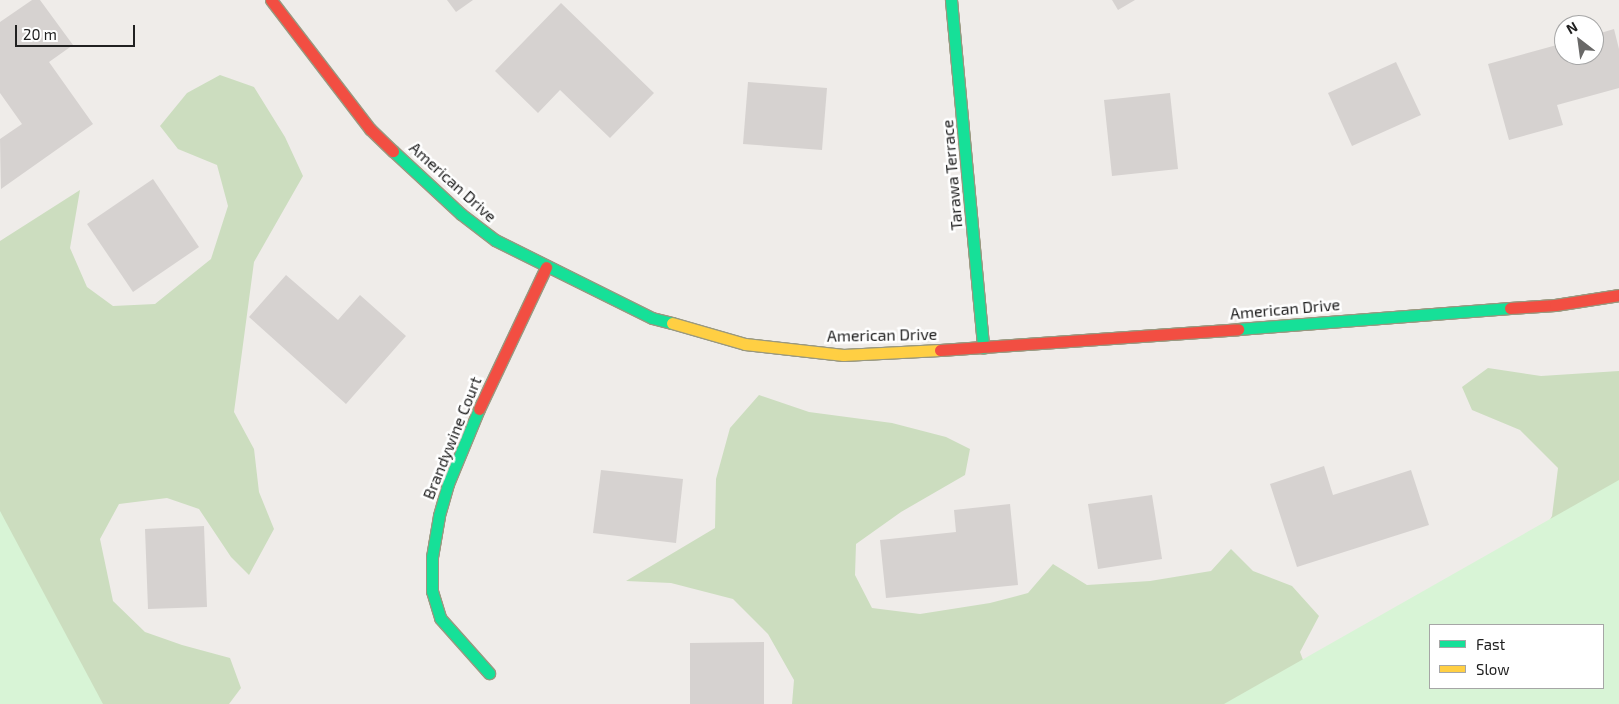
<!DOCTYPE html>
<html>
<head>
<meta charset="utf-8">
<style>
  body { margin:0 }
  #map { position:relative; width:1619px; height:704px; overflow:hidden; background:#efece9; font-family:"Exo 2",sans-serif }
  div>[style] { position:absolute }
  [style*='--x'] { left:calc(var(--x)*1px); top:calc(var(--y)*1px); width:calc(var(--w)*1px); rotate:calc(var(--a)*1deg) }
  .forest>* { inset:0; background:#ccddbf }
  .park>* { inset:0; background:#d8f4d6 }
  .building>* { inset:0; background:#d6d2d0 }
  .roads { filter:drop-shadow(1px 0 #999880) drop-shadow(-1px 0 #999880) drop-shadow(0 1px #999880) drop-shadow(0 -1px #999880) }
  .fast>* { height:11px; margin:-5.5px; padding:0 5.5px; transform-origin:5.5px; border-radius:5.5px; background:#16e098 }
  .slow>* { height:11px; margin:-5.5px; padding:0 5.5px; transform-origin:5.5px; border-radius:5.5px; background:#ffcf43 }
  .jam>* { height:11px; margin:-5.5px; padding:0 5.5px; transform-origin:5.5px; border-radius:5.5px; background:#f24e42 }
  span { translate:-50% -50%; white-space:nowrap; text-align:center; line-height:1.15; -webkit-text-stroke:5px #fff; paint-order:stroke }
  .street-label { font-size:16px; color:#212121 }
  .legend { position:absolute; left:1429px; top:624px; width:175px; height:65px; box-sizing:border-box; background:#fff; border:1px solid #a6a6a6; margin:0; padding:6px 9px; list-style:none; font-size:15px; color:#212121 }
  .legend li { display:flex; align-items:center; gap:10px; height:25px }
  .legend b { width:25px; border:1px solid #a6a6a6 }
  .north { position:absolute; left:1554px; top:15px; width:50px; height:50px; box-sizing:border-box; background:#fff; border:1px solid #a6a6a6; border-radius:50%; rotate:330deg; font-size:14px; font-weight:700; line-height:20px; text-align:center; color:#212121 }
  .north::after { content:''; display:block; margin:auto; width:18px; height:22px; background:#696867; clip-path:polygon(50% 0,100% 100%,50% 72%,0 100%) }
  .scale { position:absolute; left:15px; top:25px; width:120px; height:22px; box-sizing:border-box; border:2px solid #212121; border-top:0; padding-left:6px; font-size:15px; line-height:18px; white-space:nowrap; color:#212121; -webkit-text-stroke:4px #fff; paint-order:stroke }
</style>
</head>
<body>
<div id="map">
  <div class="forest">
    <div style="clip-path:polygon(220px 75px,254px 87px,285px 137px,303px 176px,254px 262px,234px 412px,254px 449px,259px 492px,274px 529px,249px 575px,231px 557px,199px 509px,167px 498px,119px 504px,100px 539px,113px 601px,145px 632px,182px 645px,230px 658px,241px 688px,229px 704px,0 704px,0 241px,80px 190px,70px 248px,87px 287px,113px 306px,155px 304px,211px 259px,228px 206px,217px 165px,178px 149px,160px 126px,187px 93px)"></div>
    <div style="clip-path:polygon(evenodd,1488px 368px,1541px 376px,1619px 371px,1619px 704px,792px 704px,794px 680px,768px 634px,733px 599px,671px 583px,626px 581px,715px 528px,716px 479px,730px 428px,759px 395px,809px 412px,892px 423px,946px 437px,970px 449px,965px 475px,901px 512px,856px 544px,855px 575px,872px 608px,920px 614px,990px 603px,1028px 593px,1053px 564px,1087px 585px,1150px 581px,1211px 571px,1231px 549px,1253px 571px,1292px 586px,1319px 616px,1300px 652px,1308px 673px,1517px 577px,1552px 516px,1558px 468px,1520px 430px,1472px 410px,1462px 387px,1488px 368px,1430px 625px,1603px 625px,1603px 688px,1430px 688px,1430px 625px)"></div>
  </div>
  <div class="park">
    <div style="clip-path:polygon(evenodd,1619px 480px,1619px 704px,1224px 704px,1619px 480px,1430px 625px,1603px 625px,1603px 688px,1430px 688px,1430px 625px)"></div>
    <div style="clip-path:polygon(0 511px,103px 704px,0 704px)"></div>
  </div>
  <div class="building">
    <div style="clip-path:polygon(32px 0,40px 0,73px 45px,49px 62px,93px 124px,1px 189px,0 139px,22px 124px,0 93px,0 22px)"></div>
    <div style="clip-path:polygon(447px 0,473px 0,456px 12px)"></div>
    <div style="clip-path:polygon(1112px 0,1135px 0,1118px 10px)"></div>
    <div style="clip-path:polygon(561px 3px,654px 93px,610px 138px,560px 90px,538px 113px,495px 71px)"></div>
    <div style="clip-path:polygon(1614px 29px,1619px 49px,1619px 88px,1557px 105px,1563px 125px,1509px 140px,1488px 64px,1564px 43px,1564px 55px,1594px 55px,1594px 35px)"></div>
    <div style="clip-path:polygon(1396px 62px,1421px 115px,1352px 146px,1328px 93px)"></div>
    <div style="clip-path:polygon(748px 82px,827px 88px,822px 150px,743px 144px)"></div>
    <div style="clip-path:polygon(1170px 93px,1178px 169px,1112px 176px,1104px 100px)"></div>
    <div style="clip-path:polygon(153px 179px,199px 247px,133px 292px,87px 224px)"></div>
    <div style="clip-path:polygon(286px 275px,338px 320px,360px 295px,406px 336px,346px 404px,249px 317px)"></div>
    <div style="clip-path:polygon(1324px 466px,1333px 495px,1411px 470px,1429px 525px,1297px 567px,1270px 484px)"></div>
    <div style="clip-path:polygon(601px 470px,683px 479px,676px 543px,593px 533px)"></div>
    <div style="clip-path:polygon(1152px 495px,1162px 559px,1098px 569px,1088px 504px)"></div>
    <div style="clip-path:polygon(1010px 504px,1018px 585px,886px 598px,880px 540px,956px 532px,954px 510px)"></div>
    <div style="clip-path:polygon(204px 526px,207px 607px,148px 609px,145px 529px)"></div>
    <div style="clip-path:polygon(764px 642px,764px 704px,690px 704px,690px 643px)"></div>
  </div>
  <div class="roads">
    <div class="fast">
      <div style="--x:951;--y:0;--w:349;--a:84.7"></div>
      <div style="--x:393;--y:151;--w:93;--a:42.8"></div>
      <div style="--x:461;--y:214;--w:43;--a:37.4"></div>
      <div style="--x:495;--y:240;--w:175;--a:26.4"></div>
      <div style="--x:652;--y:318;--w:21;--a:14"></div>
      <div style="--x:1238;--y:329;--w:273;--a:-4.4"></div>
      <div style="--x:479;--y:409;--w:81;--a:112.5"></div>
      <div style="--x:448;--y:484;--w:33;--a:106"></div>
      <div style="--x:439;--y:516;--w:42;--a:99.7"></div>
      <div style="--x:432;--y:557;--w:34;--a:90"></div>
      <div style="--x:432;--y:591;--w:28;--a:73"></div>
      <div style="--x:440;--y:618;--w:74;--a:48.3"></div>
    </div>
    <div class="slow">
      <div style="--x:672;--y:323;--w:76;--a:16"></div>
      <div style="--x:745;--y:344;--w:99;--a:6.4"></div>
      <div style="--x:843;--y:355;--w:97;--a:-3"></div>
    </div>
    <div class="jam">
      <div style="--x:271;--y:0;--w:163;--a:52.5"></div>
      <div style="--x:370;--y:129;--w:32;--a:44"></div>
      <div style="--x:1510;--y:308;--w:45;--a:-3.8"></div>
      <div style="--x:1555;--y:305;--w:65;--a:-8.9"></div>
      <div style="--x:940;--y:350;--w:299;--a:-4"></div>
      <div style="--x:479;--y:409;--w:157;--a:-64.7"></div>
    </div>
  </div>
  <div class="street-label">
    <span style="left:952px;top:175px;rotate:-95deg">Tarawa Terrace</span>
    <span style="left:453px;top:182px;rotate:42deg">American Drive</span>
    <span style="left:1285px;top:309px;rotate:-5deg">American Drive</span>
    <span style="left:882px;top:335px;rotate:-1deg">American Drive</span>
    <span style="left:452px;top:438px;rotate:-68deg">Brandywine Court</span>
  </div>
  <ul class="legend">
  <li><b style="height:6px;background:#16e098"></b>Fast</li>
  <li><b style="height:6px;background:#ffcf43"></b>Slow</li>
  </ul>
  <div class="north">N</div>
  <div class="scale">20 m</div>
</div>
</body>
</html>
